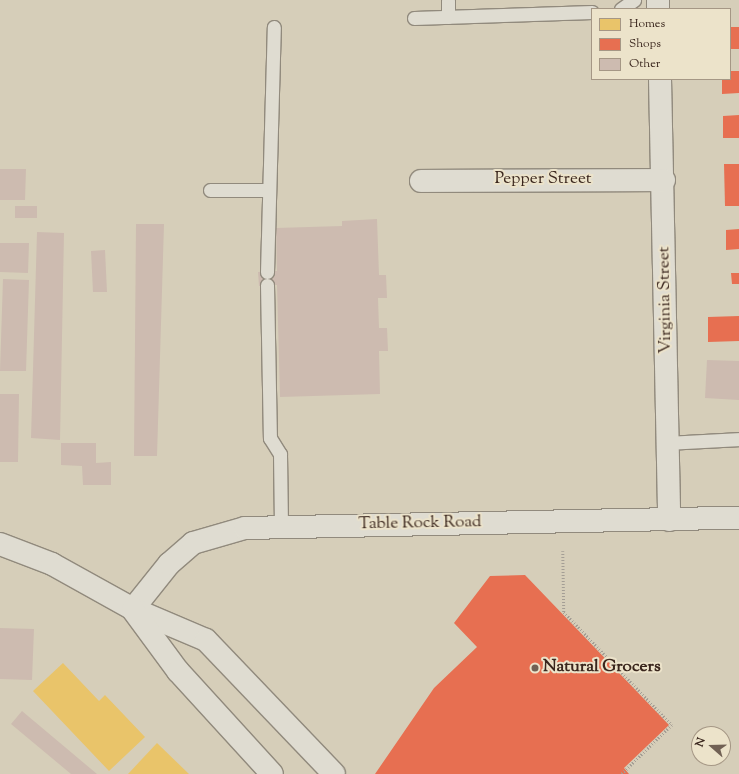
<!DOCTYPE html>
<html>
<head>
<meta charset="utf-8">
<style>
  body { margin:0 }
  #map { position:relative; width:739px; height:774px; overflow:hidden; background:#d6ceb9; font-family:"Sorts Mill Goudy",serif }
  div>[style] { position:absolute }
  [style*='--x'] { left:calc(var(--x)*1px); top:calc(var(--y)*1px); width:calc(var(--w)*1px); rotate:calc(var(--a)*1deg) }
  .homes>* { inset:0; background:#e9c46a }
  .shops>* { inset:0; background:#e76f51 }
  .building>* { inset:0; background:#cdbbb0 }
  .path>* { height:2.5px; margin-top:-1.25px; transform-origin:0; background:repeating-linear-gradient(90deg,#a49e95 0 1px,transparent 0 3px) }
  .roads { filter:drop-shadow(1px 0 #918a7d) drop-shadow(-1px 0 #918a7d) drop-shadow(0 1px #918a7d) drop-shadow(0 -1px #918a7d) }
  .lane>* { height:13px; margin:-6.5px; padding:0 6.5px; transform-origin:6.5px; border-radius:6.5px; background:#dfdcd1 }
  .street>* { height:22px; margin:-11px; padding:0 11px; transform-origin:11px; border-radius:11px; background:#dfdcd1 }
  .secondary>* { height:22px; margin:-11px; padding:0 11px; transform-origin:11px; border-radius:11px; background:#dfdcd1 }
  .dots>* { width:11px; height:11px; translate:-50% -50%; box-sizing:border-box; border:2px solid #ece3ca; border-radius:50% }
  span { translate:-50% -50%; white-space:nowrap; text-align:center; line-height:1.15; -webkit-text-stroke:4px #ece3ca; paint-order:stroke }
  .street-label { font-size:17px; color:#3a261d }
  .poi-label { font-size:17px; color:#3a261d; font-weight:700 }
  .left { translate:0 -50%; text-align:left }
  .legend { position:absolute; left:591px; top:8px; width:140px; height:72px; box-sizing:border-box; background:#ece3ca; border:1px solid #a59785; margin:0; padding:5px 7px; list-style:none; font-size:12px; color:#3a261d }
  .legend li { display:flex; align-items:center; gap:8px; height:20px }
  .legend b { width:20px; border:1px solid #a59785 }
  .north { position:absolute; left:691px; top:726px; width:40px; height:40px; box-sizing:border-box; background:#ece3ca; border:1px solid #a59785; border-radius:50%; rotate:290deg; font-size:11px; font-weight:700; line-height:16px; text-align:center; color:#3a261d }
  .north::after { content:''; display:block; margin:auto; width:14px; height:18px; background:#716154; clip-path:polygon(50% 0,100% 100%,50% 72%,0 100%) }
</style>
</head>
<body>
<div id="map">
  <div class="homes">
    <div style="clip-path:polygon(63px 663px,99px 701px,105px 695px,145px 737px,109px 771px,33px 691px)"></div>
    <div style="clip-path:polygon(157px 743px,189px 774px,128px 774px)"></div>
  </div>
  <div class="shops">
    <div style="clip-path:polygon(730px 27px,739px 27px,739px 49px,730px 49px)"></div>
    <div style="clip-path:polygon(730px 71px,739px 71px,739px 93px,722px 94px,722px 79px,730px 79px)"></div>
    <div style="clip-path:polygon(739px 115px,739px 138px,723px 138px,723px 116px)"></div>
    <div style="clip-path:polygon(724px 164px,739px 164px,739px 206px,725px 206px)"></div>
    <div style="clip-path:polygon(739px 229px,739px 249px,726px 250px,726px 230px)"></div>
    <div style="clip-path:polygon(731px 273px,739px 273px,739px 284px,732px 284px)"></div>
    <div style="clip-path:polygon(739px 316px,739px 341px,708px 342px,708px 317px)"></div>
    <div style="clip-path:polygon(525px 575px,669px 725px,624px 768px,629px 774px,375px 774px,434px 688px,477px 647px,454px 623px,490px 576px)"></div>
  </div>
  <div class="building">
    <div style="clip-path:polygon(0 169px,26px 169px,25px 200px,0 200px)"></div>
    <div style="clip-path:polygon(15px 206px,37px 206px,37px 218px,15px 218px)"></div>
    <div style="clip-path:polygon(377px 219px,379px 275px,386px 275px,387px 298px,378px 298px,379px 328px,387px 328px,388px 351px,379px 351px,380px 394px,280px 397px,277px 285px,259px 286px,258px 272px,277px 271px,276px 228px,342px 226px,342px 221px)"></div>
    <div style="clip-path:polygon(136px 224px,164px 224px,157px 456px,134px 456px)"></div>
    <div style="clip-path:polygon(37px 232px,64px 233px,60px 440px,31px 438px)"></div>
    <div style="clip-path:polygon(0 243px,29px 243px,28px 273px,0 272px)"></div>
    <div style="clip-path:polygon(105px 250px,107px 292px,93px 292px,91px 251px)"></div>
    <div style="clip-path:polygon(3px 279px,29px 280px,26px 371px,0 371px)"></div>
    <div style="clip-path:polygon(707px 360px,739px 361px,739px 400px,705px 398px)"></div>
    <div style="clip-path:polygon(0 394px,19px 394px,18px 462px,0 462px)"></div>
    <div style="clip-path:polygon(61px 443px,96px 443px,96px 463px,111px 462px,111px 485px,83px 485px,82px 466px,61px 465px)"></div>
    <div style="clip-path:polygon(0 628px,34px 629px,32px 680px,0 679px)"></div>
    <div style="clip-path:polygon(22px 711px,97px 774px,71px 774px,11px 724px)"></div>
  </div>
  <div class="path">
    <div style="--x:563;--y:551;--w:61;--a:89.1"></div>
    <div style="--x:564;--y:612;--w:156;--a:46.3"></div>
    <div style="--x:672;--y:725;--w:70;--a:135.6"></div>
  </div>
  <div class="roads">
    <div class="lane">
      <div style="--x:621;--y:9;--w:16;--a:-35"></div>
      <div style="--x:448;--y:17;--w:17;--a:-90"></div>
      <div style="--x:414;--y:18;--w:178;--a:-1.9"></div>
      <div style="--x:210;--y:190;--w:59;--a:0"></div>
      <div style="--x:267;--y:272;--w:245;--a:-88.4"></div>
      <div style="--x:267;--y:285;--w:153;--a:88.9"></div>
      <div style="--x:270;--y:438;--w:19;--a:58"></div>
      <div style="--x:280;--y:454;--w:72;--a:89.2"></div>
      <div style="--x:668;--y:443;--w:71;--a:-3.2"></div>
    </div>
    <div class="street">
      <div style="--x:658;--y:0;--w:9;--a:90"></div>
      <div style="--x:660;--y:79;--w:441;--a:88.8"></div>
      <div style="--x:421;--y:181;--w:243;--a:-0.2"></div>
      <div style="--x:133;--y:609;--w:58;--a:-51.3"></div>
      <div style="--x:169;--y:564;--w:32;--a:-41"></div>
      <div style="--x:193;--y:543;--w:54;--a:-16.1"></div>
      <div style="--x:245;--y:528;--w:494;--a:-1.2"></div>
    </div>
    <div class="secondary">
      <div style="--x:0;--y:544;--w:56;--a:21"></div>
      <div style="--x:52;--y:564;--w:93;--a:29.1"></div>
      <div style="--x:133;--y:609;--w:79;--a:23"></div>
      <div style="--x:206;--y:640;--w:185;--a:46.3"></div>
      <div style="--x:133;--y:610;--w:76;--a:53.6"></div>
      <div style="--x:178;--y:671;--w:139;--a:47.6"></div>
    </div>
  </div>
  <div class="dots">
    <div style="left:535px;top:668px;background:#716154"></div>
  </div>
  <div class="street-label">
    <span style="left:543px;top:180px">Pepper Street</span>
    <span style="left:666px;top:300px;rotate:-91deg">Virginia Street</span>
    <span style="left:420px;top:524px;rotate:-1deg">Table Rock Road</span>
  </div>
  <div class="poi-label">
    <span class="left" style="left:543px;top:668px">Natural Grocers</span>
  </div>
  <ul class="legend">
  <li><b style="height:11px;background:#e9c46a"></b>Homes</li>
  <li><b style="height:11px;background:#e76f51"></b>Shops</li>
  <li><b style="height:11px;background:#cdbbb0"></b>Other</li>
  </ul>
  <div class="north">N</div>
</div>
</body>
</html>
